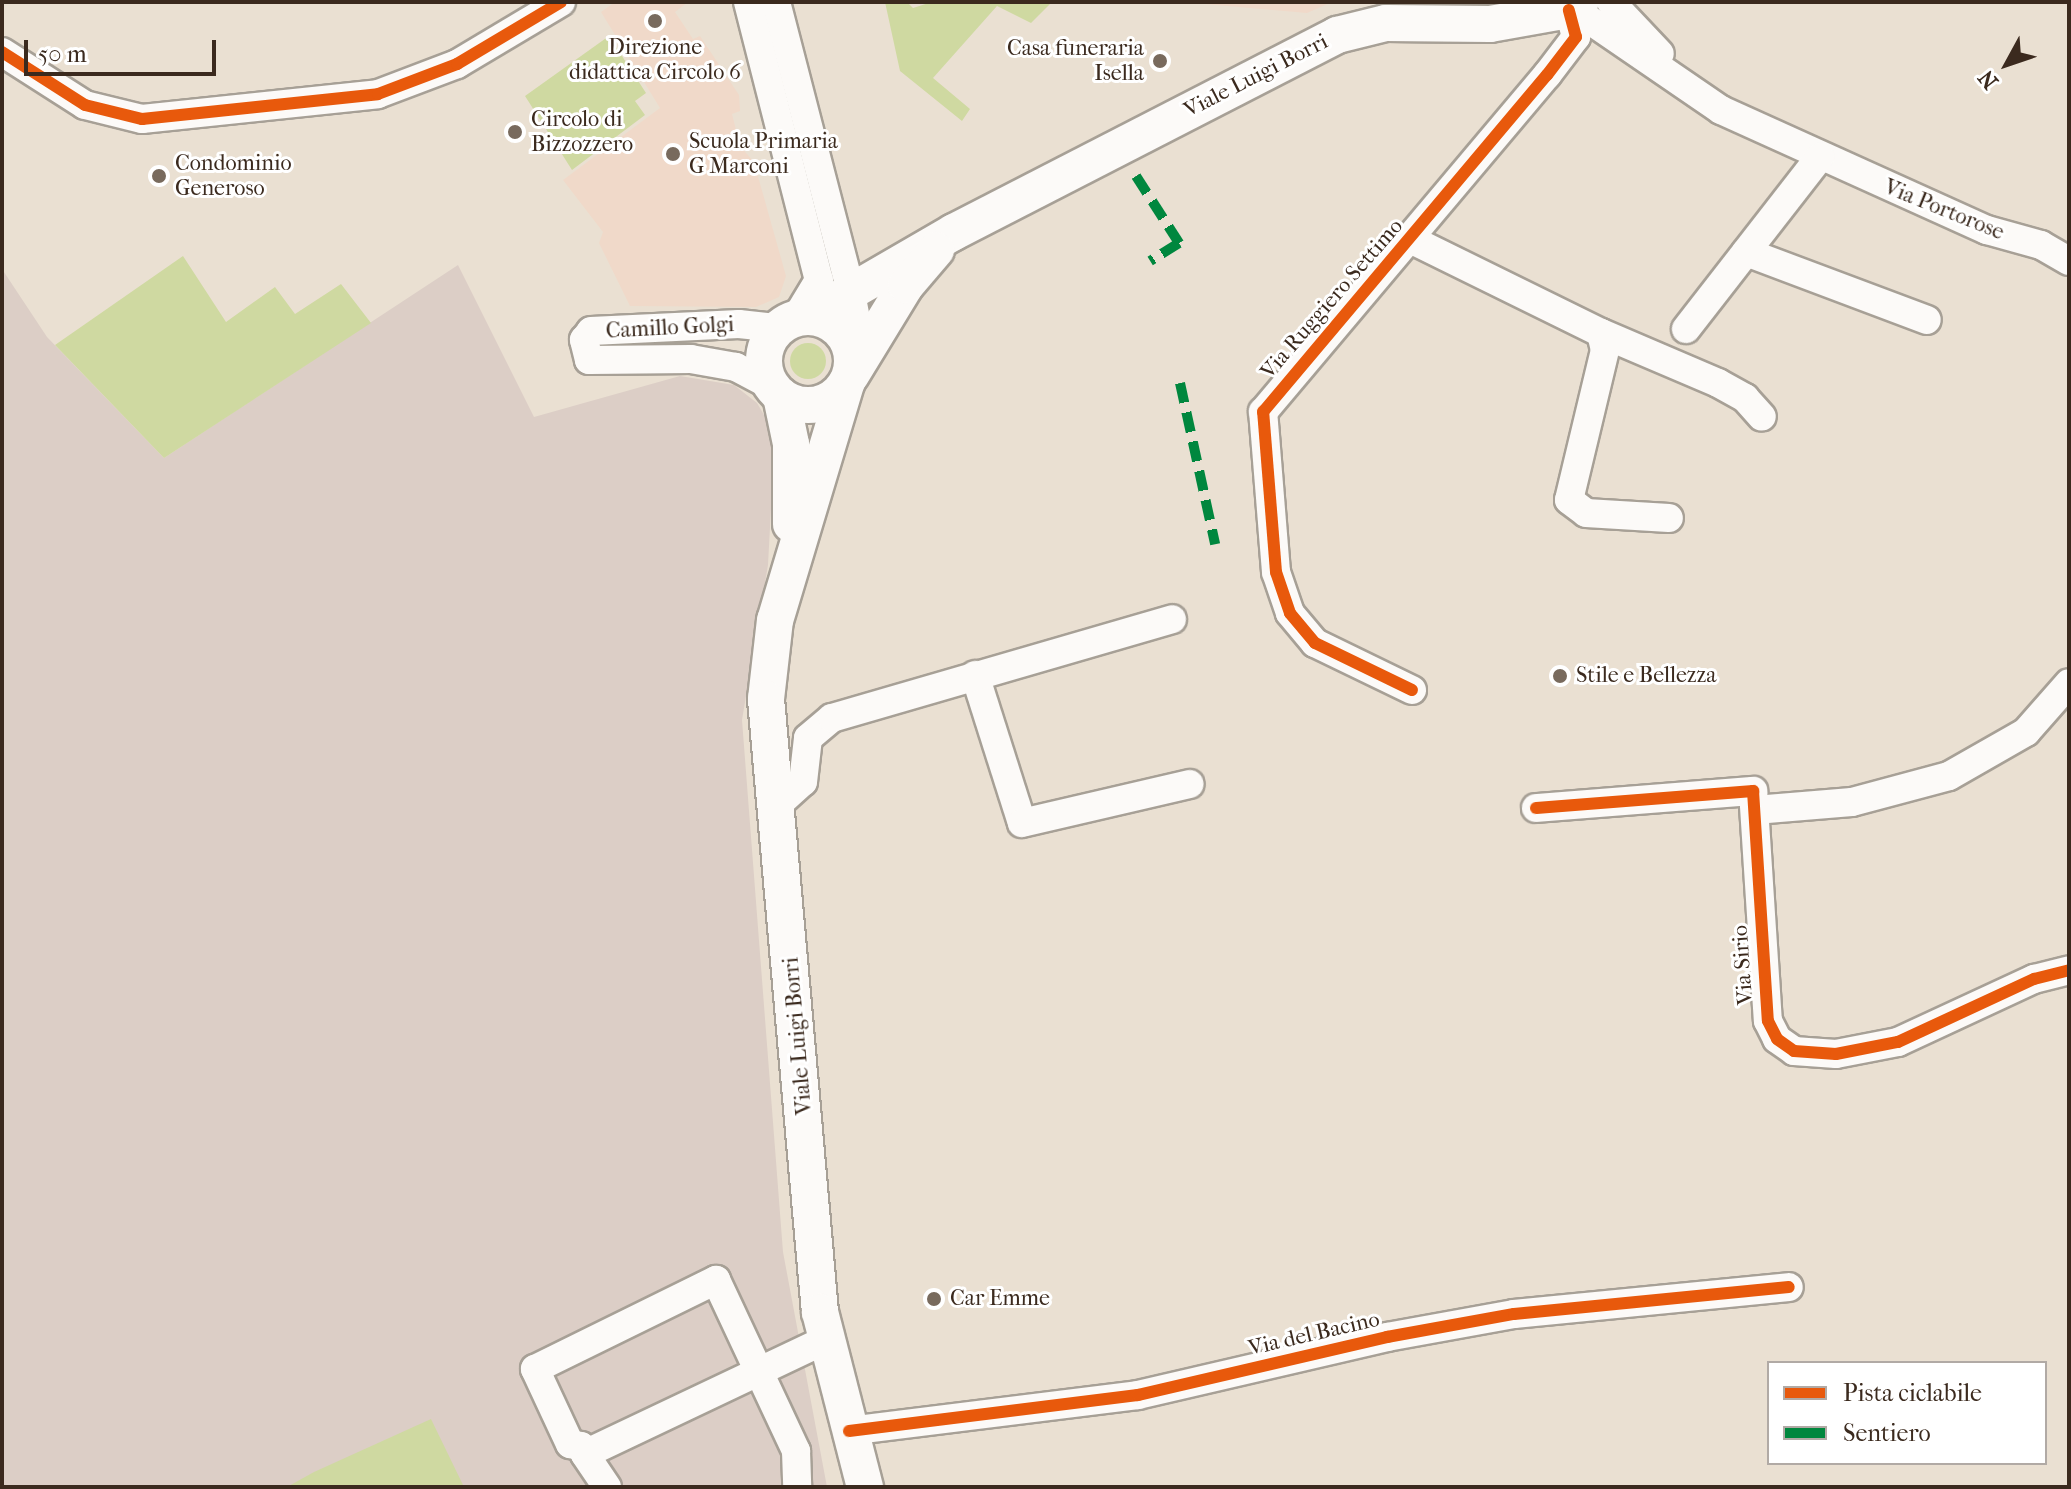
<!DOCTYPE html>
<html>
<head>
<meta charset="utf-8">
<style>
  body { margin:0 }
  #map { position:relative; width:2071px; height:1489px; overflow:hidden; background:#eae0d2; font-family:"IM FELL French Canon",serif }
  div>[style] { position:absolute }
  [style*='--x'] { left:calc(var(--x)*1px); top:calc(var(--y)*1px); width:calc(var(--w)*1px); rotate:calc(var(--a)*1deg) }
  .built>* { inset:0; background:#f0d9c9 }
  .industrial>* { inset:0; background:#dccec6 }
  .green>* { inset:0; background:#cfd9a1 }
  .round { border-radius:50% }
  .roads { filter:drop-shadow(2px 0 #a7a096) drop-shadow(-2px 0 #a7a096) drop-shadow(0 2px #a7a096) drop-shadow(0 -2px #a7a096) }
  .minor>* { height:28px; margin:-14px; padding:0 14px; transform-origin:14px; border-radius:14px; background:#fcfaf8 }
  .major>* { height:36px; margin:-18px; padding:0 18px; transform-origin:18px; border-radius:18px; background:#fcfaf8 }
  .major>.ring { margin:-18px; padding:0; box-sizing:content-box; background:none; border:36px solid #fcfaf8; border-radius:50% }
  .quiet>* { height:10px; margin-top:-5px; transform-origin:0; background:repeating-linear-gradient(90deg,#00873e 0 20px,transparent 0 30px) }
  .cycleway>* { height:12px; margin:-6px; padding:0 6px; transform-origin:6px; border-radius:6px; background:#e8590c }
  .dots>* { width:22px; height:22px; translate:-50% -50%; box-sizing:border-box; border:4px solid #fff; border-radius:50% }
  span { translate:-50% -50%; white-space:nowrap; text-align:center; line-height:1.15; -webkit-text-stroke:6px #fff; paint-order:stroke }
  .poi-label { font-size:22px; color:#3b2a1e }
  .right { translate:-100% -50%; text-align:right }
  .left { translate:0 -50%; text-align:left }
  .street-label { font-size:22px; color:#3b2a1e }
  .frame { position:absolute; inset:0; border:4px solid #3b2a1e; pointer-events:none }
  .legend { position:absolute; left:1767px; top:1361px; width:280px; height:104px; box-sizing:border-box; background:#fff; border:2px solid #b1aaa5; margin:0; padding:10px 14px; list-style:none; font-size:24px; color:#3b2a1e }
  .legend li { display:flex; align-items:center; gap:16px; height:40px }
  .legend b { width:40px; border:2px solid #b1aaa5 }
  .north { position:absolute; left:1967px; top:24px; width:80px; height:80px; -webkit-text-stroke:6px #fff; paint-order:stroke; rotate:230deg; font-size:22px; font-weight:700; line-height:32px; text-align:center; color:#3b2a1e }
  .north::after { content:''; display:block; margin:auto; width:28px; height:36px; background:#3b2a1e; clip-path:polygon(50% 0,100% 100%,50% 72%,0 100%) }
  .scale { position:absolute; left:24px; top:40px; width:192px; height:36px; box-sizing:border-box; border:4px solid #3b2a1e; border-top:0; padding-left:10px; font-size:24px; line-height:28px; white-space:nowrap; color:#3b2a1e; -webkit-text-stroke:6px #fff; paint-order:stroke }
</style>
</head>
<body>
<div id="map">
  <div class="built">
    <div style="clip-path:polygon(615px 2px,688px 2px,675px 12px,693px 39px,700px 36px,739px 95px,740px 111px,732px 114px,740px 146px,754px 162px,786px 276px,779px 297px,756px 307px,630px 306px,599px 243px,603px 232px,563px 180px,660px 108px,601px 12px)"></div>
    <div style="clip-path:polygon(1183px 2px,1332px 2px,1307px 13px)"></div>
  </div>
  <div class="industrial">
    <div style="clip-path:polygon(458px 265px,534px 417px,680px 376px,734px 385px,757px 403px,775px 434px,768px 565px,742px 720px,783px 1252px,827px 1487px,2px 1487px,2px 269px,47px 337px,164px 458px)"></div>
  </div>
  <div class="green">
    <div style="clip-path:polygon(885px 2px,907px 2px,913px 8px,932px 2px,1052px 2px,1031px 23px,997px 6px,933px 78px,970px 109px,962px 121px,900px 71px)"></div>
    <div style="clip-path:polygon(609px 36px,646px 93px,635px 101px,645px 115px,572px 170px,525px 96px)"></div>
    <div style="clip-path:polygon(183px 256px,226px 322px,275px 287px,295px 314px,341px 284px,371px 323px,164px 458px,55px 345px)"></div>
    <div class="round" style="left:790px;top:343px;width:36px;height:36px"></div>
    <div style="clip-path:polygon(431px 1419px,464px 1487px,287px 1487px,314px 1472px)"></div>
  </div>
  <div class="roads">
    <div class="minor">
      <div style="--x:748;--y:2;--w:287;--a:75.7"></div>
      <div style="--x:819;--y:280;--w:44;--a:121.2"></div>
      <div style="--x:776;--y:2;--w:295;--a:75.5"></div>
      <div style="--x:850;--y:288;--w:36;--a:79"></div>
      <div style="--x:857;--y:323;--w:27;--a:103"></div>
      <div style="--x:1611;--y:2;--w:71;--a:46.7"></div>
      <div style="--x:1572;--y:8;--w:181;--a:34.4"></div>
      <div style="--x:1721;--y:110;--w:292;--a:24.3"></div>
      <div style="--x:1987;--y:230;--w:56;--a:15.5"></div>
      <div style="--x:2041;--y:245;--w:32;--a:30"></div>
      <div style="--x:2;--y:52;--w:98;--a:32.6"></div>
      <div style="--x:85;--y:105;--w:59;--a:13.8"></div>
      <div style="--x:142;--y:119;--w:237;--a:-6"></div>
      <div style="--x:378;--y:94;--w:85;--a:-20.8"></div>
      <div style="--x:457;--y:64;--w:121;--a:-30.8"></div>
      <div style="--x:1410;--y:239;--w:213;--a:26.2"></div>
      <div style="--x:1601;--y:333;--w:17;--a:77"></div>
      <div style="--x:1605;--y:350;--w:154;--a:103.5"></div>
      <div style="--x:1569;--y:500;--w:21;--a:37"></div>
      <div style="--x:1586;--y:513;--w:83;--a:3.4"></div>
      <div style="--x:1746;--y:252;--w:193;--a:20.6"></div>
      <div style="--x:1686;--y:329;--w:218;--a:-52.1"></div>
      <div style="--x:1601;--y:333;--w:127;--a:23.1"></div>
      <div style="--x:1718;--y:383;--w:31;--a:29"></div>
      <div style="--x:1745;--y:398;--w:25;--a:48"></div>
      <div style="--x:772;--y:386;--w:41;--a:-152.2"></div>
      <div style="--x:736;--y:367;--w:46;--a:-169.9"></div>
      <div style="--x:691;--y:359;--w:102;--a:179.4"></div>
      <div style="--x:589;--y:360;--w:21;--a:-104"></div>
      <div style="--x:584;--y:340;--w:11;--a:-52"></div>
      <div style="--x:591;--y:331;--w:148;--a:-2.7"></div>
      <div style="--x:739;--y:324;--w:39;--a:6"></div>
      <div style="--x:975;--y:675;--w:155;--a:72.4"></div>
      <div style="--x:1022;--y:823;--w:172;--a:-13.1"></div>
      <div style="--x:1412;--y:690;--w:108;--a:-154.1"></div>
      <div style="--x:1315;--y:643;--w:39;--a:-130"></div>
      <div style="--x:1290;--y:613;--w:43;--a:-108.9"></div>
      <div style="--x:1276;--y:572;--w:161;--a:-94.6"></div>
      <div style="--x:1263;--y:412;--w:441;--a:-49.9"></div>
      <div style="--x:1547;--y:75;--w:48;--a:-52.7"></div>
      <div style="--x:1576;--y:37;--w:28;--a:-105"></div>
      <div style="--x:776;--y:806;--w:36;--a:-42"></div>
      <div style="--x:803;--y:782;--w:44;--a:-83.5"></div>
      <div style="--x:808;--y:738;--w:31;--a:-40"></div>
      <div style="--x:832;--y:718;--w:354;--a:-16.2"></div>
      <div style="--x:1536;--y:808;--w:218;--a:-4.5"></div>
      <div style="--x:1753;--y:791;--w:230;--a:86.3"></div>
      <div style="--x:1768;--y:1021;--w:20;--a:63"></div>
      <div style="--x:1777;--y:1039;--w:21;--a:35"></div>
      <div style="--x:1794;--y:1051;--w:42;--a:4.1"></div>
      <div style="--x:1836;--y:1054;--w:63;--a:-11"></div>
      <div style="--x:1898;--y:1042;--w:150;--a:-24.9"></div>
      <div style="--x:2034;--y:979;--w:36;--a:-14"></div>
      <div style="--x:1755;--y:810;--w:97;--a:-4.7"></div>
      <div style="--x:1852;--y:802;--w:100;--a:-15"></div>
      <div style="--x:1949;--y:776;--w:89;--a:-29.7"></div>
      <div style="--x:2026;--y:732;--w:65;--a:-48.7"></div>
      <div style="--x:849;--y:1431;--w:291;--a:-7.1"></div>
      <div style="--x:1138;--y:1395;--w:256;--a:-13.1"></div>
      <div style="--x:1387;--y:1337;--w:129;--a:-10.3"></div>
      <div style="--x:1514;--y:1314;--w:276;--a:-5.6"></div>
      <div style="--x:585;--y:1454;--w:9;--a:-117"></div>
      <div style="--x:581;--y:1446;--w:11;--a:-170"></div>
      <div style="--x:570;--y:1444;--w:83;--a:-115"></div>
      <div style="--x:535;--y:1369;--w:202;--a:-26.2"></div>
      <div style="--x:716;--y:1280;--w:189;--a:64.9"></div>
      <div style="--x:796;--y:1451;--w:36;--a:88"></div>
      <div style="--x:607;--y:1487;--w:40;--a:-124"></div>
      <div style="--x:585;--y:1454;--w:268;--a:-25.4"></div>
    </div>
    <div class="major">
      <div style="--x:809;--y:316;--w:168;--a:-30.1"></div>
      <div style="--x:954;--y:232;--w:431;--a:-27.2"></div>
      <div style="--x:1337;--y:35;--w:50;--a:-13.8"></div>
      <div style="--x:1386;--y:23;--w:104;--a:0.6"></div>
      <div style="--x:1490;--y:24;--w:80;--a:-10"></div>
      <div style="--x:1569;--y:10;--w:14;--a:-34"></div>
      <div class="ring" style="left:764px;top:317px;width:52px;height:52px"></div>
      <div style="--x:851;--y:375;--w:105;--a:-58.6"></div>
      <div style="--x:906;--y:285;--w:46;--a:-49.4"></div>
      <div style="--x:846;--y:384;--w:246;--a:106.7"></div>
      <div style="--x:775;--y:620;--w:80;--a:96.5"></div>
      <div style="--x:766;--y:699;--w:615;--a:84.97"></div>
      <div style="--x:820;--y:1312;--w:181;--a:75.6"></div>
      <div style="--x:781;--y:396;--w:49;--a:78.2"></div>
      <div style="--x:791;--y:444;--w:80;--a:90"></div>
    </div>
  </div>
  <div class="quiet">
    <div style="--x:1136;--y:176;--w:80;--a:57.3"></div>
    <div style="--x:1179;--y:243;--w:34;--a:148"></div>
    <div style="--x:1180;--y:383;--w:165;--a:77.7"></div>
  </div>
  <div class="cycleway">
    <div style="--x:2;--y:52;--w:98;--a:32.6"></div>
    <div style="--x:85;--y:105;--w:59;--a:13.8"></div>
    <div style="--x:142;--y:119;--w:237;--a:-6"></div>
    <div style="--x:378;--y:94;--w:85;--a:-20.8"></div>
    <div style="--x:457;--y:64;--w:121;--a:-30.8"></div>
    <div style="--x:1412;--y:690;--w:108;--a:-154.1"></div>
    <div style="--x:1315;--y:643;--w:39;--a:-130"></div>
    <div style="--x:1290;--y:613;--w:43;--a:-108.9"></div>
    <div style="--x:1276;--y:572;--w:161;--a:-94.6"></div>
    <div style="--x:1263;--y:412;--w:441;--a:-49.9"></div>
    <div style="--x:1547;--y:75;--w:48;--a:-52.7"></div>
    <div style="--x:1576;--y:37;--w:28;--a:-105"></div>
    <div style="--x:1536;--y:808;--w:218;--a:-4.5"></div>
    <div style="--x:1753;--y:791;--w:230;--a:86.3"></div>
    <div style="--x:1768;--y:1021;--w:20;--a:63"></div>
    <div style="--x:1777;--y:1039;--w:21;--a:35"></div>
    <div style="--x:1794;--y:1051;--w:42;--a:4.1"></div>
    <div style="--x:1836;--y:1054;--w:63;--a:-11"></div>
    <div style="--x:1898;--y:1042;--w:150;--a:-24.9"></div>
    <div style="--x:2034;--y:979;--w:36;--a:-14"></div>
    <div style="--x:849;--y:1431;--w:291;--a:-7.1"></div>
    <div style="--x:1138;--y:1395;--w:256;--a:-13.1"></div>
    <div style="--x:1387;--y:1337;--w:129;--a:-10.3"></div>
    <div style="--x:1514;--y:1314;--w:276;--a:-5.6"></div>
  </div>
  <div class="dots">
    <div style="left:655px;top:21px;background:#786a5d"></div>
    <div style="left:1160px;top:61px;background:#786a5d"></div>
    <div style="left:515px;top:132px;background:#786a5d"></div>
    <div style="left:673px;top:154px;background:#786a5d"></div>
    <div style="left:159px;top:176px;background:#786a5d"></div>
    <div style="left:1560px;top:676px;background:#786a5d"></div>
    <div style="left:934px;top:1299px;background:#786a5d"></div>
  </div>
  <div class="poi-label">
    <span style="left:655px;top:60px">Direzione<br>didattica Circolo 6</span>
    <span class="right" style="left:1144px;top:61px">Casa funeraria<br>Isella</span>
    <span class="left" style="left:531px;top:132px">Circolo di<br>Bizzozzero</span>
    <span class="left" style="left:689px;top:154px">Scuola Primaria<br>G Marconi</span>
    <span class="left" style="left:175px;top:176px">Condominio<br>Generoso</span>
    <span class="left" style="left:1576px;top:676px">Stile e Bellezza</span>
    <span class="left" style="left:950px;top:1299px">Car Emme</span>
  </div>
  <div class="street-label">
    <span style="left:1256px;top:76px;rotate:-27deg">Viale Luigi Borri</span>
    <span style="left:1944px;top:210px;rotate:22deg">Via Portorose</span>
    <span style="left:1332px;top:299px;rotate:-49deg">Via Ruggiero Settimo</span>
    <span style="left:670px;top:328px;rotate:-3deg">Camillo Golgi</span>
    <span style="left:1743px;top:965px;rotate:-94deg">Via Sirio</span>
    <span style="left:798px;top:1036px;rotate:-95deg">Viale Luigi Borri</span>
    <span style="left:1314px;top:1334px;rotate:-13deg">Via del Bacino</span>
  </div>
  <div class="frame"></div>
  <ul class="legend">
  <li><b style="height:10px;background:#e8590c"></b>Pista ciclabile</li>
  <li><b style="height:10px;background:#00873e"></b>Sentiero</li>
  </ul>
  <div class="north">N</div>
  <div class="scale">50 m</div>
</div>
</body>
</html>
